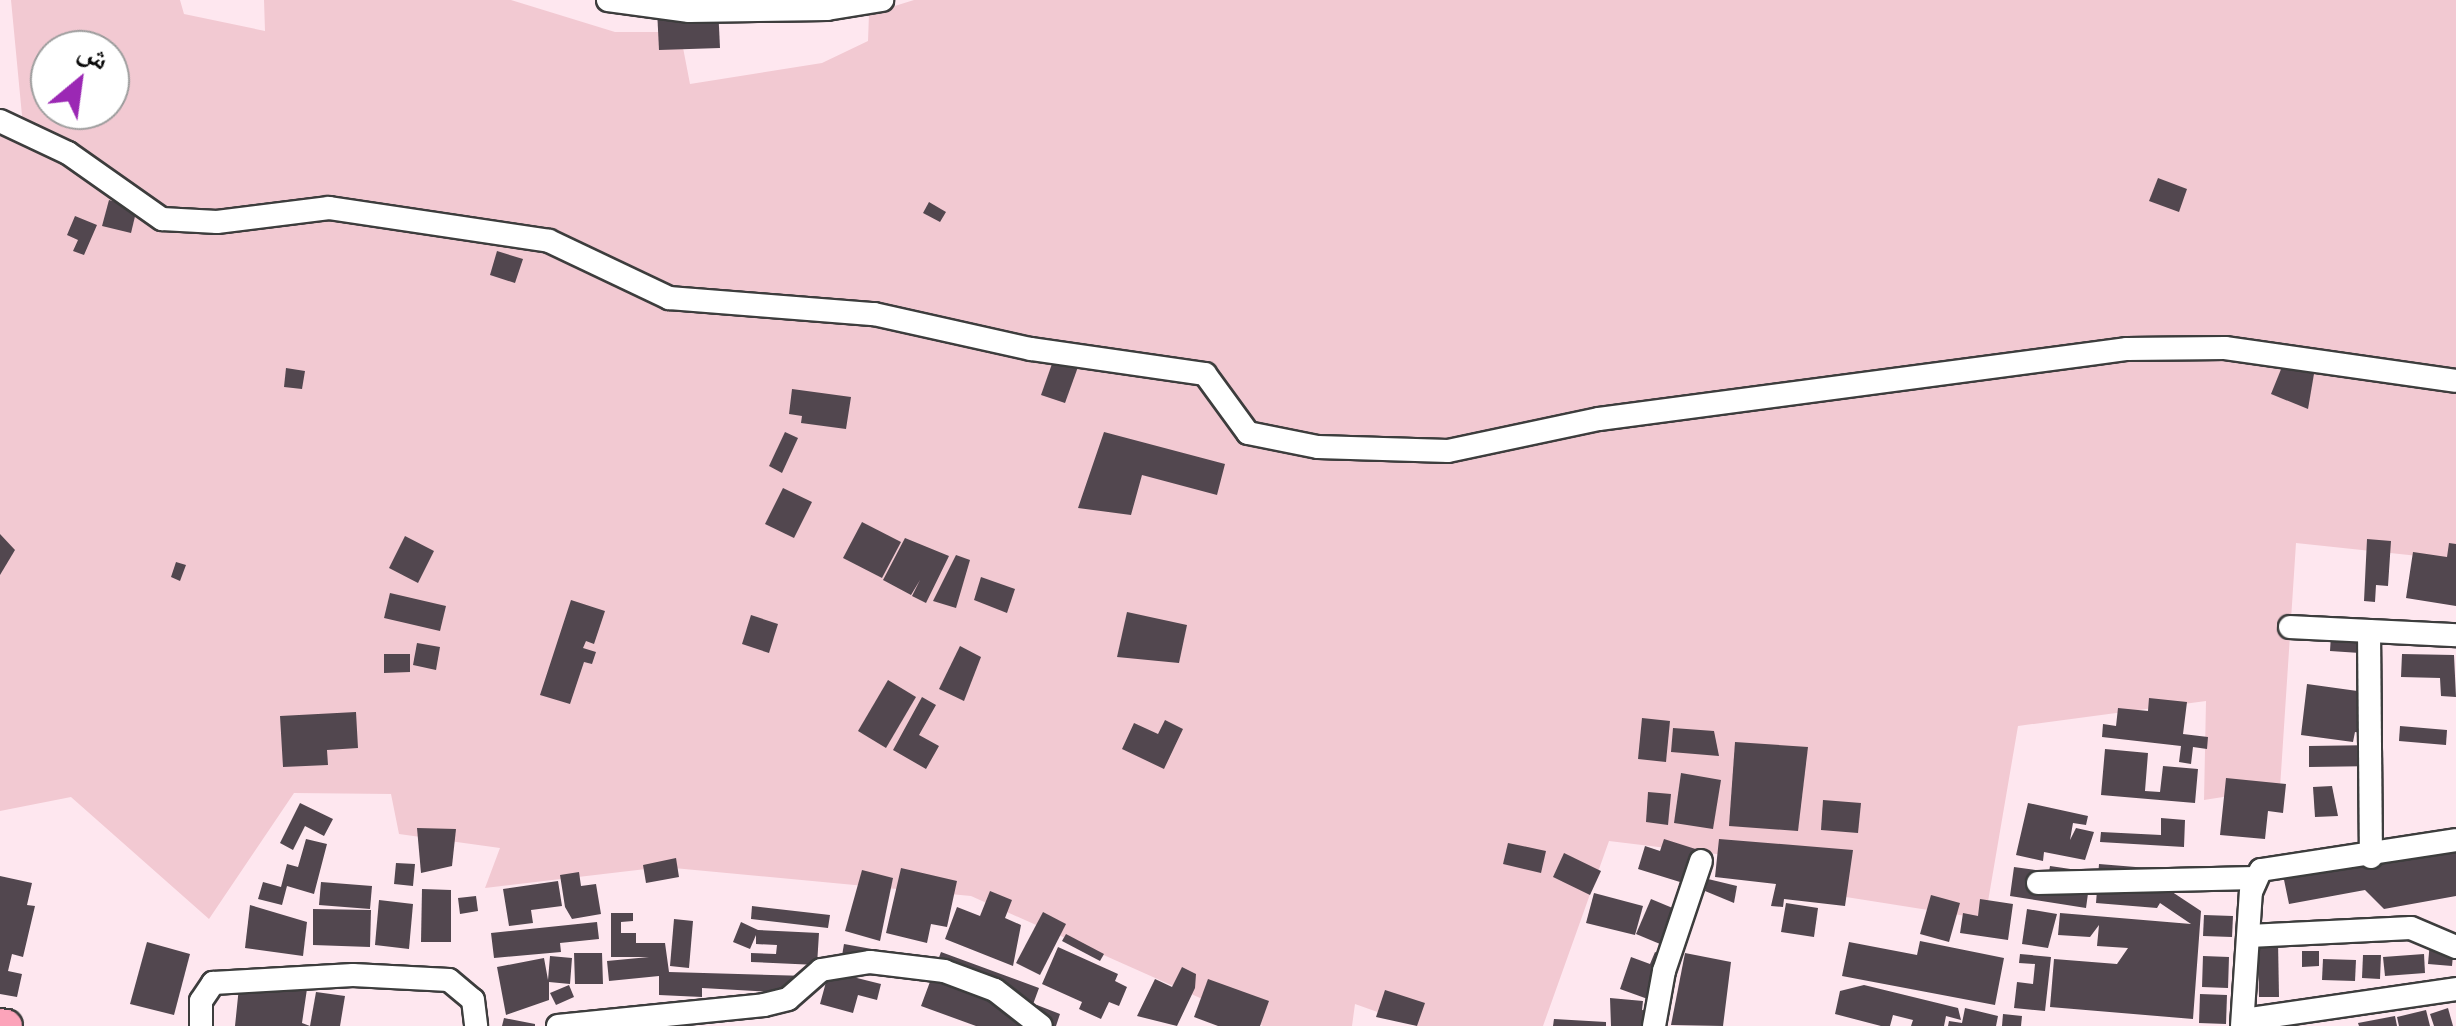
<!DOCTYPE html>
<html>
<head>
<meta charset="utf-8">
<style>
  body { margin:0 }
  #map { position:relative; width:2456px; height:1026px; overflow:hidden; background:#fee7ef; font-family:Bitter,"Noto Naskh Arabic",serif }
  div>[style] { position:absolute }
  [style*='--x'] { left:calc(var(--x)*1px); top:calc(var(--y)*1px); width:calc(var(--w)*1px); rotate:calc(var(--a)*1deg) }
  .farmland>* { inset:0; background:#f2c9d2 }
  .building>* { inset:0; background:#52474f }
  .roads { filter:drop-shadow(2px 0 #3d3d3d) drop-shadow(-2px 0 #3d3d3d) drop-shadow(0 2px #3d3d3d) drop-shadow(0 -2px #3d3d3d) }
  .minor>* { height:22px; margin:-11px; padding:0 11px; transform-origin:11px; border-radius:11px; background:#fff }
  .secondary>* { height:32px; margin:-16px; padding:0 16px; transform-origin:16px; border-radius:16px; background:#fca4ba }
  span { translate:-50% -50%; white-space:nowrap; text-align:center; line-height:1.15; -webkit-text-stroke:10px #fff; paint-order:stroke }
  .north { position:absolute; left:30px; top:30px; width:100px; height:100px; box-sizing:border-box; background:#fff; border:2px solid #9d9d9d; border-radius:50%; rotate:29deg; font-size:28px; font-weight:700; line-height:40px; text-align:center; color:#0a0a0a }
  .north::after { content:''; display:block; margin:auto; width:35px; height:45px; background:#9b28b4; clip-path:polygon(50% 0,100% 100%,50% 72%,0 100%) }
</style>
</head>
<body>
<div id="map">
  <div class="farmland">
    <div style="clip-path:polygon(evenodd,11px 0,180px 0,184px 14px,265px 31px,264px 0,511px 0,615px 32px,680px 32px,690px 84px,822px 63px,868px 41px,869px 14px,914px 0,2456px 0,2456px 560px,2296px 543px,2280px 788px,2204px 800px,2206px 701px,2018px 726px,1985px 919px,1846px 897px,1741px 857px,1609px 841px,1543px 1026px,1417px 1026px,1355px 1004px,1352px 1026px,1263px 1026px,971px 896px,663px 867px,485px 888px,500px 848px,399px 834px,391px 794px,294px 793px,209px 919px,71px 797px,0 811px,0 116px,23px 126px,11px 0,50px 50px,110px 50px,110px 110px,50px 110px,50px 50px)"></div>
  </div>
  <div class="building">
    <div style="clip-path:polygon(718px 6px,720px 48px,659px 50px,657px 9px)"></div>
    <div style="clip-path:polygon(2158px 178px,2187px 189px,2179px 212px,2149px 201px)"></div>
    <div style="clip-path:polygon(109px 200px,137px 208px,131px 233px,102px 226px)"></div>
    <div style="clip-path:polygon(929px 202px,946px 212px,940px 222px,923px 213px)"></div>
    <div style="clip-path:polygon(75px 216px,97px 225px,84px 255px,73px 251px,78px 240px,67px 235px)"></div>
    <div style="clip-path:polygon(497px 251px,523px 259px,515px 283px,490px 275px)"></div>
    <div style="clip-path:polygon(1059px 344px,1083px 353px,1065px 403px,1041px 395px)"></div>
    <div style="clip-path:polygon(2286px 357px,2315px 368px,2308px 409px,2271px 394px)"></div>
    <div style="clip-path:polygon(286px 368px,305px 371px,302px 389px,284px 387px)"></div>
    <div style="clip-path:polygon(792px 389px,851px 397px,846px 429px,801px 423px,802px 416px,789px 414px)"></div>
    <div style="clip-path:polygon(785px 432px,798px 438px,782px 473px,769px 466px)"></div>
    <div style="clip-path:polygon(1104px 432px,1225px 464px,1217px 495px,1142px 475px,1131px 515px,1078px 508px)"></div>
    <div style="clip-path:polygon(783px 488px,812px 502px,794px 538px,765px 524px)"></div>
    <div style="clip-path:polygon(862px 522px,901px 542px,882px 578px,843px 558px)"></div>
    <div style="clip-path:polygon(0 534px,15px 550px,0 575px)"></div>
    <div style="clip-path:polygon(405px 536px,434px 551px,418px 583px,389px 568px)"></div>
    <div style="clip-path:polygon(905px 538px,949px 556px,926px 603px,912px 596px,920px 580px,911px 595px,883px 580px)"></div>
    <div style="clip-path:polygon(2367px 539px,2391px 541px,2388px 586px,2376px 585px,2375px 602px,2364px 601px)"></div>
    <div style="clip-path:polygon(2449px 543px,2456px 544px,2456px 606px,2406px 598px,2413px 552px,2447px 557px)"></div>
    <div style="clip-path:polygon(956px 555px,970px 560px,956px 608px,933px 601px)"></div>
    <div style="clip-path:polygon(176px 562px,186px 565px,180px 581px,171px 577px)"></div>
    <div style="clip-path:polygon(981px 577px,1015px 589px,1007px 613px,974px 600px)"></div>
    <div style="clip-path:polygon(390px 593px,446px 606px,440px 631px,384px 618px)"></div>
    <div style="clip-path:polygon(571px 600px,605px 611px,594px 644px,586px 641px,583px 648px,596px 652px,592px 664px,584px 662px,570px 704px,540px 695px)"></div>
    <div style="clip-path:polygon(1127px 612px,1187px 625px,1179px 663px,1117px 657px)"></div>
    <div style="clip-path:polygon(751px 615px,778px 624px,769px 653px,742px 644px)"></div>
    <div style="clip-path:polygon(2332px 618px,2375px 620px,2375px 654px,2330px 651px)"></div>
    <div style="clip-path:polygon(417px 643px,440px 647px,436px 670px,413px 665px)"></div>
    <div style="clip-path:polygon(960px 646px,981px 657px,964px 701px,939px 689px)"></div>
    <div style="clip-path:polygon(384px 654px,410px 654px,410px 672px,384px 673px)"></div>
    <div style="clip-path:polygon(2402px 654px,2454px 655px,2456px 697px,2441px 696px,2440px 678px,2401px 677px)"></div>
    <div style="clip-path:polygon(888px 680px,916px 697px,886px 748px,858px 731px)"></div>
    <div style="clip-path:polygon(2307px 684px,2379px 694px,2375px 735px,2355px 732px,2353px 742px,2301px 735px)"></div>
    <div style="clip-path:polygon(922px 697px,936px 705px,919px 735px,939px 746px,926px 769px,893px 750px)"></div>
    <div style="clip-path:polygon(2149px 698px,2187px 702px,2183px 734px,2208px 737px,2207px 749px,2193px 747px,2191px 764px,2179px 762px,2181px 746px,2102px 737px,2103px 724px,2116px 726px,2118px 708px,2148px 711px)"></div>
    <div style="clip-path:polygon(356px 712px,358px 748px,327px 750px,328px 765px,283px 767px,280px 716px)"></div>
    <div style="clip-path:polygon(1642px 718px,1670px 721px,1666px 762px,1638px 759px)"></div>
    <div style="clip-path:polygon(1165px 720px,1183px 729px,1164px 769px,1122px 749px,1134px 723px,1158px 734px)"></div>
    <div style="clip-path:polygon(2400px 726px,2447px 730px,2446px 745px,2399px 741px)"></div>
    <div style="clip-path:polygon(1673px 728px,1714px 731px,1719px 756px,1671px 752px)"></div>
    <div style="clip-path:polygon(1735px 742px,1808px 747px,1798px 831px,1729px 826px)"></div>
    <div style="clip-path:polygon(2377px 745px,2378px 766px,2309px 767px,2309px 746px)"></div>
    <div style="clip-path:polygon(2105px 749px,2148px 753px,2145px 791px,2160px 792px,2163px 766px,2198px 769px,2195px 803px,2101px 795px)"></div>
    <div style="clip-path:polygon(1681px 773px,1721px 780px,1713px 829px,1674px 823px)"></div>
    <div style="clip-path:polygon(2226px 778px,2286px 784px,2283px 813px,2268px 811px,2265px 839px,2220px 835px)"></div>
    <div style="clip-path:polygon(2332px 786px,2338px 816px,2315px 817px,2313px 787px)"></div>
    <div style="clip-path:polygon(1648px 792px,1671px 794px,1668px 825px,1646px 822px)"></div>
    <div style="clip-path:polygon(1823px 800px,1861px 803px,1858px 833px,1821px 830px)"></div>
    <div style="clip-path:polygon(300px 803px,333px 819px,324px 836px,305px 826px,293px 850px,280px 843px)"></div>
    <div style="clip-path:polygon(2028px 803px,2088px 816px,2086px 825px,2073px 823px,2070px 840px,2076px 828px,2094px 832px,2085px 860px,2044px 852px,2043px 861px,2016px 855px)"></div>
    <div style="clip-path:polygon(2161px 818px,2185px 820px,2184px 847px,2100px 842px,2101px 832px,2161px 835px)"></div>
    <div style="clip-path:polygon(417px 828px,456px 829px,452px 866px,421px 873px)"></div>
    <div style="clip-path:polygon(2456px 836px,2456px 896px,2384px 909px,2365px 890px,2289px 904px,2282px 870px)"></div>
    <div style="clip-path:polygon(306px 839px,327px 844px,314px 894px,287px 886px,282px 905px,258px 899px,263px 882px,281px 887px,287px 864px,298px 867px)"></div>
    <div style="clip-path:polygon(1664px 839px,1705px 852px,1688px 907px,1674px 903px,1680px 882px,1638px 869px,1645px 846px,1660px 851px)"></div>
    <div style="clip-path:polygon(1719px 839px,1853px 850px,1845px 906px,1784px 899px,1783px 907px,1771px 906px,1776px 884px,1715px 877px)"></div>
    <div style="clip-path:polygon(1508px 843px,1546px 851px,1541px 873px,1503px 864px)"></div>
    <div style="clip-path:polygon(1564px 853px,1601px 871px,1590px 895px,1553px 877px)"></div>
    <div style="clip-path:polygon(676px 858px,679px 877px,646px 883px,643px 865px)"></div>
    <div style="clip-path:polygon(396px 863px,415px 864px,413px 886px,394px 884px)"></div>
    <div style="clip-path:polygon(2099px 864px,2172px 870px,2151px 878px,2201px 911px,2193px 1019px,2050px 1007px,2054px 959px,2117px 964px,2128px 948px,2097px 946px,2099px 925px,2090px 937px,2058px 935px,2060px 913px,2191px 924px,2160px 903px,2157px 908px,2096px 903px)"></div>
    <div style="clip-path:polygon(2050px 866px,2091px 872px,2086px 908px,2010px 896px,2014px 867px,2049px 872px)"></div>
    <div style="clip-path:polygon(901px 868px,957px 881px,947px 927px,931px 924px,927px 943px,886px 933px)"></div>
    <div style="clip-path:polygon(862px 870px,893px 878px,880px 941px,845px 931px)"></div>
    <div style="clip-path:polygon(579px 872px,581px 886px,596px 884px,601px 914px,572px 919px,565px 907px,560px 875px)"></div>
    <div style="clip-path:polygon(0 876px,32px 883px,27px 905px,35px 906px,23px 957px,12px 954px,8px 971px,22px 974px,17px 997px,0 994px)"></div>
    <div style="clip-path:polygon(1708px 879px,1737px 886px,1734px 903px,1705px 891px)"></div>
    <div style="clip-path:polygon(558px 881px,562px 906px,531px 910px,533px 923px,509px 926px,503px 889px)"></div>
    <div style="clip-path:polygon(321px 882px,372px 886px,370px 909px,319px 905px)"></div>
    <div style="clip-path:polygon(422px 889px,451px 890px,451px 942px,421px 942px)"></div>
    <div style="clip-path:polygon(990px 891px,1012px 900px,1005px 918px,1021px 925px,1013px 966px,945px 939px,957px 907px,980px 916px)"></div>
    <div style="clip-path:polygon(1594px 893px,1643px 906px,1635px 935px,1586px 923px)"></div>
    <div style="clip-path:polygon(1931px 895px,1960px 903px,1949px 942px,1920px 934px)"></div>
    <div style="clip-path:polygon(476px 896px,478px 911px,460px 914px,458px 898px)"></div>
    <div style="clip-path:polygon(1651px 899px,1687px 914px,1672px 949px,1636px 934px)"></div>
    <div style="clip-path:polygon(1980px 899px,2013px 904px,2008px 940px,1960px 933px,1963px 913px,1978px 916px)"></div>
    <div style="clip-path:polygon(379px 900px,413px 904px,409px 949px,375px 945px)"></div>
    <div style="clip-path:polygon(1786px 903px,1818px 908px,1814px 937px,1781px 932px)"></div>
    <div style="clip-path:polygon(250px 905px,307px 922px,303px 956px,245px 948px)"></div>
    <div style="clip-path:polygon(752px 906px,830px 915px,828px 928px,751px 919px)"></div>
    <div style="clip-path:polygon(313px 909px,371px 910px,370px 947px,313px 945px)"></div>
    <div style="clip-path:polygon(2027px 909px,2057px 914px,2048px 948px,2022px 944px)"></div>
    <div style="clip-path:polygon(1043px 912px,1066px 924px,1040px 975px,1016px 963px)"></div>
    <div style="clip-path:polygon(611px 913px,633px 913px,633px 921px,621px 922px,621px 933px,636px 933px,636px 943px,665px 943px,669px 972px,808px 976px,808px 994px,702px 988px,702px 997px,659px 995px,659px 976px,609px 981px,607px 961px,649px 957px,611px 957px)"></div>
    <div style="clip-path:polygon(2204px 915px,2233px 916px,2232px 937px,2203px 936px)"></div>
    <div style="clip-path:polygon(674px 919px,693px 921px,689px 968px,670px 966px)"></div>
    <div style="clip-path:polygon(597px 922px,599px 939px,560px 943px,561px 952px,494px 958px,491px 933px)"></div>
    <div style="clip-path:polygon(741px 922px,758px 930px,819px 933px,817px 965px,751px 962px,751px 953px,776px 954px,777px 945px,756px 944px,756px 935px,750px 949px,733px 942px)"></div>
    <div style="clip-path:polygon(1066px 934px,1104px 954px,1100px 961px,1062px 941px)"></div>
    <div style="clip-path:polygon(1920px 941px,2004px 958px,1995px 1005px,1842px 976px,1849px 942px,1917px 955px)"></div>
    <div style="clip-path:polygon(2258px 941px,2278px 941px,2279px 997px,2259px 997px)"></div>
    <div style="clip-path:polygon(2430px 941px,2454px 943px,2452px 966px,2428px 964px)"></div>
    <div style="clip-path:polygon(147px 942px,190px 954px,174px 1015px,130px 1004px)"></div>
    <div style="clip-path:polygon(844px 944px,883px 951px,879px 974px,840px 967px)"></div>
    <div style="clip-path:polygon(1058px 947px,1118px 974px,1115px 981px,1127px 987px,1119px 1006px,1109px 1002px,1101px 1019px,1079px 1009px,1082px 1002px,1042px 984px)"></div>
    <div style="clip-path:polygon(2302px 951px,2319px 951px,2319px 966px,2302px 967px)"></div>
    <div style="clip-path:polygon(941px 952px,1039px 988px,1028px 1018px,1037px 1005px,1060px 1014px,1056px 1026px,976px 1026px,921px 1006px)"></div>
    <div style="clip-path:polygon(1655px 952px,1672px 958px,1656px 1002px,1620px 989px,1631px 957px,1650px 964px)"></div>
    <div style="clip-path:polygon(574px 953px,602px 953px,603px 984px,575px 984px)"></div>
    <div style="clip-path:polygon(1685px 953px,1731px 962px,1723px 1026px,1671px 1025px)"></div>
    <div style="clip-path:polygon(2020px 954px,2051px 957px,2045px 1011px,2014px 1008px,2017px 982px,2033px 984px,2035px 964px,2019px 963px)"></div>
    <div style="clip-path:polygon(2424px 954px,2425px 973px,2385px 976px,2383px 957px)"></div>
    <div style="clip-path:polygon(2363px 955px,2381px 955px,2380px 979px,2362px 978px)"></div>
    <div style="clip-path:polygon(550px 956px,572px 958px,570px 984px,549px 982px,549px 1000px,506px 1015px,497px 967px,544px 958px,548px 980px)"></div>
    <div style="clip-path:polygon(2203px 956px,2229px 957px,2228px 988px,2202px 987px)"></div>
    <div style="clip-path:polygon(2323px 959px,2356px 960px,2355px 981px,2322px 980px)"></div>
    <div style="clip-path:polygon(1182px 967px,1196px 974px,1195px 988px,1177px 1026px,1137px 1016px,1155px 979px,1172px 987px)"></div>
    <div style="clip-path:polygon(829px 971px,881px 984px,877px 1000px,858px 995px,853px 1013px,820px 1004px)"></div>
    <div style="clip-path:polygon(1208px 979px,1269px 1001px,1260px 1026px,1218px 1026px,1194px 1017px)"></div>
    <div style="clip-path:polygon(308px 982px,302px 1023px,310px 1026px,235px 1026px,239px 987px)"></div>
    <div style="clip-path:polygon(569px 985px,574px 997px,556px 1005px,550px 993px)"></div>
    <div style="clip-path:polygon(1864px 985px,1958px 1008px,1961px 1020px,1946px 1016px,1944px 1026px,1911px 1026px,1913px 1020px,1893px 1015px,1890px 1026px,1881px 1026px,1835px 1014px,1840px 991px)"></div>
    <div style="clip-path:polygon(1385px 990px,1425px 1003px,1417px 1026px,1376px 1017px)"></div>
    <div style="clip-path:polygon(316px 992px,345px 996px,340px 1026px,310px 1026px)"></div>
    <div style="clip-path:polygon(2200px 994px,2227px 995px,2226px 1024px,2199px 1023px)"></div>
    <div style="clip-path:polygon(1610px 998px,1643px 1001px,1642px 1010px,1651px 1011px,1661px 1026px,1611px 1026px)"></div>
    <div style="clip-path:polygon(1965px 1008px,1998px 1016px,1996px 1026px,1948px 1026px,1949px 1021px,1962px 1023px)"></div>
    <div style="clip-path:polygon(2448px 1008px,2453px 1026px,2434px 1026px,2430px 1014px)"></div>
    <div style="clip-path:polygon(2426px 1010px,2430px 1026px,2399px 1026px,2397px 1017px)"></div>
    <div style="clip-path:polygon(2003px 1014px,2022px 1016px,2021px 1026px,2002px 1026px)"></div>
    <div style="clip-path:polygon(2395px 1016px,2397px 1026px,2359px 1026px,2358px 1023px)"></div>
    <div style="clip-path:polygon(504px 1018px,535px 1024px,535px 1026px,502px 1026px)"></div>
    <div style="clip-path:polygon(1554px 1019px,1606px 1022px,1606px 1026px,1553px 1026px)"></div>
  </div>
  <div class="roads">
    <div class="minor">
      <div style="--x:608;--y:0;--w:82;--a:7.7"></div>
      <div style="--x:689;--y:11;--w:138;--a:-0.8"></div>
      <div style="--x:827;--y:9;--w:56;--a:-9.3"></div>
      <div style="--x:0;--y:121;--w:75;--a:25.2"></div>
      <div style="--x:68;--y:153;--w:115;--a:35.1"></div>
      <div style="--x:162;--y:219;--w:55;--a:3.1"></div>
      <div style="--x:217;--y:222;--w:113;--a:-7.1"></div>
      <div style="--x:329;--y:208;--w:222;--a:8.5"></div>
      <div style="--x:549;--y:241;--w:133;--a:25.4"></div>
      <div style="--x:669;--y:298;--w:206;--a:4.5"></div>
      <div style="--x:874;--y:314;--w:161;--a:12.6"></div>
      <div style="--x:1031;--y:349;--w:176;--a:8.2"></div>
      <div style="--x:1205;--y:374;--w:73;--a:53.9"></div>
      <div style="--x:1248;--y:433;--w:71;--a:11.3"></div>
      <div style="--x:1318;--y:447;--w:130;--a:1.8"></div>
      <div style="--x:1448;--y:451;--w:154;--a:-12"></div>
      <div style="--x:1599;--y:419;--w:533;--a:-7.55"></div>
      <div style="--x:2127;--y:349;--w:98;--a:-0.6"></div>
      <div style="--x:2225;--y:348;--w:233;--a:8.1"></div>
      <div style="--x:2290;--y:627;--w:166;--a:2.8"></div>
      <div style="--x:2369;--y:631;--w:226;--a:89.5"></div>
      <div style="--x:2038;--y:883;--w:217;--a:-1.3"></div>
      <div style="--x:2249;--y:936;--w:162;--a:-2.8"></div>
      <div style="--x:2411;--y:928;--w:49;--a:22.9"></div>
      <div style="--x:2244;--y:1020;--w:214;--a:-8.3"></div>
      <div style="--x:201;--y:1026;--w:25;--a:-90"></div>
      <div style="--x:201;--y:1001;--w:22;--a:-56"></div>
      <div style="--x:213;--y:983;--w:140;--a:-3.3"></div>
      <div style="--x:353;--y:975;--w:96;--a:3"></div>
      <div style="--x:449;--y:980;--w:31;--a:40"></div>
      <div style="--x:473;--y:1000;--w:26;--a:83"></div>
      <div style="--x:558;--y:1026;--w:207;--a:-5.8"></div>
      <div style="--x:764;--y:1005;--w:25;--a:-14"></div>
      <div style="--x:788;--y:999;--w:44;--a:-41.3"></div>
      <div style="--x:821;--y:970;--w:50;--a:-9.3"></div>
      <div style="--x:870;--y:962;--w:75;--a:6.9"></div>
      <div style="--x:944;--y:971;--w:54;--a:20.4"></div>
      <div style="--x:995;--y:990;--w:58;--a:38"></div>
      <div style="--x:1654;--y:1026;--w:56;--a:-79.7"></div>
      <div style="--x:1664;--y:971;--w:116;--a:-71.4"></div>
      <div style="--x:2242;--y:1026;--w:134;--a:-86.2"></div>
      <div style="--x:2251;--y:892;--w:24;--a:-66"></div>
      <div style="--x:2261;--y:870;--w:197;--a:-8.7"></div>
    </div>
    <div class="secondary">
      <div style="--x:0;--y:1025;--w:6;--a:9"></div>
    </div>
  </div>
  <div class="north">ش</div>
</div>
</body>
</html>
